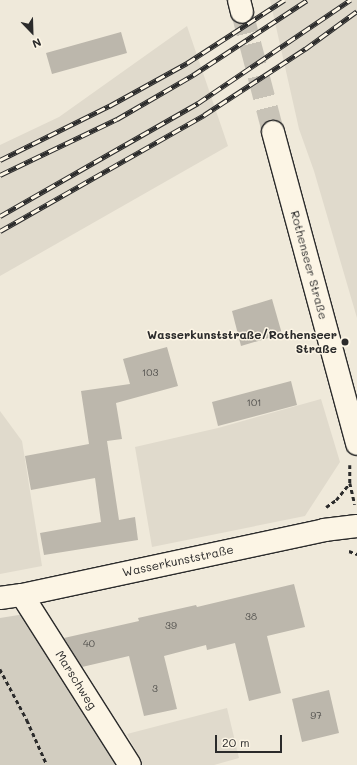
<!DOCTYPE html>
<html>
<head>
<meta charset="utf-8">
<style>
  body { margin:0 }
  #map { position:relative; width:357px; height:765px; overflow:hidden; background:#efe9da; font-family:Mali,sans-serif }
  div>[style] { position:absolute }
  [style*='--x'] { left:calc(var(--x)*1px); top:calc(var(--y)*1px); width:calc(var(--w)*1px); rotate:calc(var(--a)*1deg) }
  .built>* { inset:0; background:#e0dacc }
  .green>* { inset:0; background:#d2cdc0 }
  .building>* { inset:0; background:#bcb7ac }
  .tertiary-tunnel>* { height:22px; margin-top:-11px; transform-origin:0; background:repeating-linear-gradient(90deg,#c8c3b7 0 22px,transparent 0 33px) }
  .path>* { height:2.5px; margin-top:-1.25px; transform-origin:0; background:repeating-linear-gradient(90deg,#2b2b2b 0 4px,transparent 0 7px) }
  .roads { filter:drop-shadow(1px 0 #2b2b2b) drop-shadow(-1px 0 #2b2b2b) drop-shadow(0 1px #2b2b2b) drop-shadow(0 -1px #2b2b2b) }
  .minor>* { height:22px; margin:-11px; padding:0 11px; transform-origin:11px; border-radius:11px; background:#fcf5e5 }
  .tertiary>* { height:22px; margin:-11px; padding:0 11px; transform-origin:11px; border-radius:11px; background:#fcf5e5 }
  .rail>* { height:4.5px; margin-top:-2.25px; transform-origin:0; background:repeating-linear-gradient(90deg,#fcf5e5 0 9px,#2b2b2b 0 18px); box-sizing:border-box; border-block:1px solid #2b2b2b }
  .dots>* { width:11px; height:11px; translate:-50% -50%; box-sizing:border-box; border:2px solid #fcf5e5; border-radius:50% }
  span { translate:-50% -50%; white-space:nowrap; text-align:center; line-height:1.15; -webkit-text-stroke:3px #fcf5e5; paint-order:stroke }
  .number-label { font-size:10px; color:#4f4e4b }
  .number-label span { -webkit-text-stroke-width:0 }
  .street-label { font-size:12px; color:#2b2b2b }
  .poi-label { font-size:12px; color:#2b2b2b; font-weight:700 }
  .right { translate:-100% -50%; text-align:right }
  .north { position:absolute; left:12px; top:12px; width:40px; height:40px; -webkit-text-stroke:3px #fcf5e5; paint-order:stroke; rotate:157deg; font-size:11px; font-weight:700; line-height:16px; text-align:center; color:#2b2b2b }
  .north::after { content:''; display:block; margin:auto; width:14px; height:18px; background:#2b2b2b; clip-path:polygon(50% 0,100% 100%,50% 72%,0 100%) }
  .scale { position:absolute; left:215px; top:735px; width:67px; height:18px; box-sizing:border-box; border:2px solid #2b2b2b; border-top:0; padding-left:5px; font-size:12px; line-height:14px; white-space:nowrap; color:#2b2b2b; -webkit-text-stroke:3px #fcf5e5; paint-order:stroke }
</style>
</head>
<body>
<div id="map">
  <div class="built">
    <div style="clip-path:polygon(270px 0,357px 0,357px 318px,314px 171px,299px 129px)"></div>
    <div style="clip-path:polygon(187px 26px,228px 146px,0 276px,0 145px,59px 117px)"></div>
    <div style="clip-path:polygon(321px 399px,340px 462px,305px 516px,152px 547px,135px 447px,218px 428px)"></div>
    <div style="clip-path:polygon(0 411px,22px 441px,42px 566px,0 574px)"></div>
    <div style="clip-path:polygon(227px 708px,239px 758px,214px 765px,143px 765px,127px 734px)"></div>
  </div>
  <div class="green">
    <div style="clip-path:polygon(25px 614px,122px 765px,0 765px,0 618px)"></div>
  </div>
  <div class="building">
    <div style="clip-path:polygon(121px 32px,127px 53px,52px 74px,46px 53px)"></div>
    <div style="clip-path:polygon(272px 299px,282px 334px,241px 346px,232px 311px)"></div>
    <div style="clip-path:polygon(167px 347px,178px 386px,116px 403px,122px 439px,107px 441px,119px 520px,135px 517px,138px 540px,44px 555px,40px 533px,101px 522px,95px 478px,31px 490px,25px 456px,89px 444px,81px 391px,130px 384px,123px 359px)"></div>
    <div style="clip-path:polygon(291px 381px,297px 405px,218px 426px,212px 402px)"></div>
    <div style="clip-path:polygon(294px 584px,305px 627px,267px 636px,281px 693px,249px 701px,235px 643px,207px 650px,206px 645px,164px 656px,177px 709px,144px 716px,129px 656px,82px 667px,64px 638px,139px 621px,138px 618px,196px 605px,197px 607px)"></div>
    <div style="clip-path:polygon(329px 690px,339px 733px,302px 742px,292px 699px)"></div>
  </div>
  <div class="tertiary-tunnel">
    <div style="--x:242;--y:12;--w:124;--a:75.5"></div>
  </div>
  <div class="path">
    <div style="--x:350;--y:465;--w:18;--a:90"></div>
    <div style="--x:350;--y:483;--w:22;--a:77"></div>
    <div style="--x:326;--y:507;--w:12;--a:-35"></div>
    <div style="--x:336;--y:500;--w:21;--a:-51"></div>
    <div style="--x:349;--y:551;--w:9;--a:21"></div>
    <div style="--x:0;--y:669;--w:58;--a:62.1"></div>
    <div style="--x:27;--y:720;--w:49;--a:66"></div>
  </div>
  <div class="roads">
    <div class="minor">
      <div style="--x:22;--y:595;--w:201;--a:57.6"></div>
      <div style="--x:0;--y:598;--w:22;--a:-8"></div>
      <div style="--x:22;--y:595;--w:309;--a:-12.1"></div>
      <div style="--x:324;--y:530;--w:33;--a:-7"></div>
    </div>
    <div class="tertiary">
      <div style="--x:239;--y:0;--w:12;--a:76"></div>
      <div style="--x:273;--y:132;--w:323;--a:74.9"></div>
    </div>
  </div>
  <div class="rail">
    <div style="--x:0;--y:160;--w:122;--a:-26.4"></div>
    <div style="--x:109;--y:106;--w:89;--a:-28.9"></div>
    <div style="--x:187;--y:63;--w:116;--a:-33"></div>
    <div style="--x:0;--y:175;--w:130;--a:-25.6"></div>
    <div style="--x:117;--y:119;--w:88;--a:-30.1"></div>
    <div style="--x:193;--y:75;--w:136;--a:-33.3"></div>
    <div style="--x:0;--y:216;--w:228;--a:-29.7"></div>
    <div style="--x:198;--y:103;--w:184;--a:-34.1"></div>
    <div style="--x:0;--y:231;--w:235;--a:-29.6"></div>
    <div style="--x:204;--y:115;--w:121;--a:-33.2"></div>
    <div style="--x:305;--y:49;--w:64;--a:-36.2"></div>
  </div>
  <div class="dots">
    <div style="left:345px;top:342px;background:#2b2b2b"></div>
  </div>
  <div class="number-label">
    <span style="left:150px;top:373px">103</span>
    <span style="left:254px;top:403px">101</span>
    <span style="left:251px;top:617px">38</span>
    <span style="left:171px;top:626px">39</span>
    <span style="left:89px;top:644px">40</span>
    <span style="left:155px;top:689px">3</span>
    <span style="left:316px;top:716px">97</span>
  </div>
  <div class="street-label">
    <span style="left:309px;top:265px;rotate:75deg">Rothenseer Straße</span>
    <span style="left:178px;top:561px;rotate:-12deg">Wasserkunststraße</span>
    <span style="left:76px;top:680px;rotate:58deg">Marschweg</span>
  </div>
  <div class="poi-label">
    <span class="right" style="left:337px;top:342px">Wasserkunststraße/Rothenseer<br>Straße</span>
  </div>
  <div class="north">N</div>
  <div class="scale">20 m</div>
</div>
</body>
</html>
